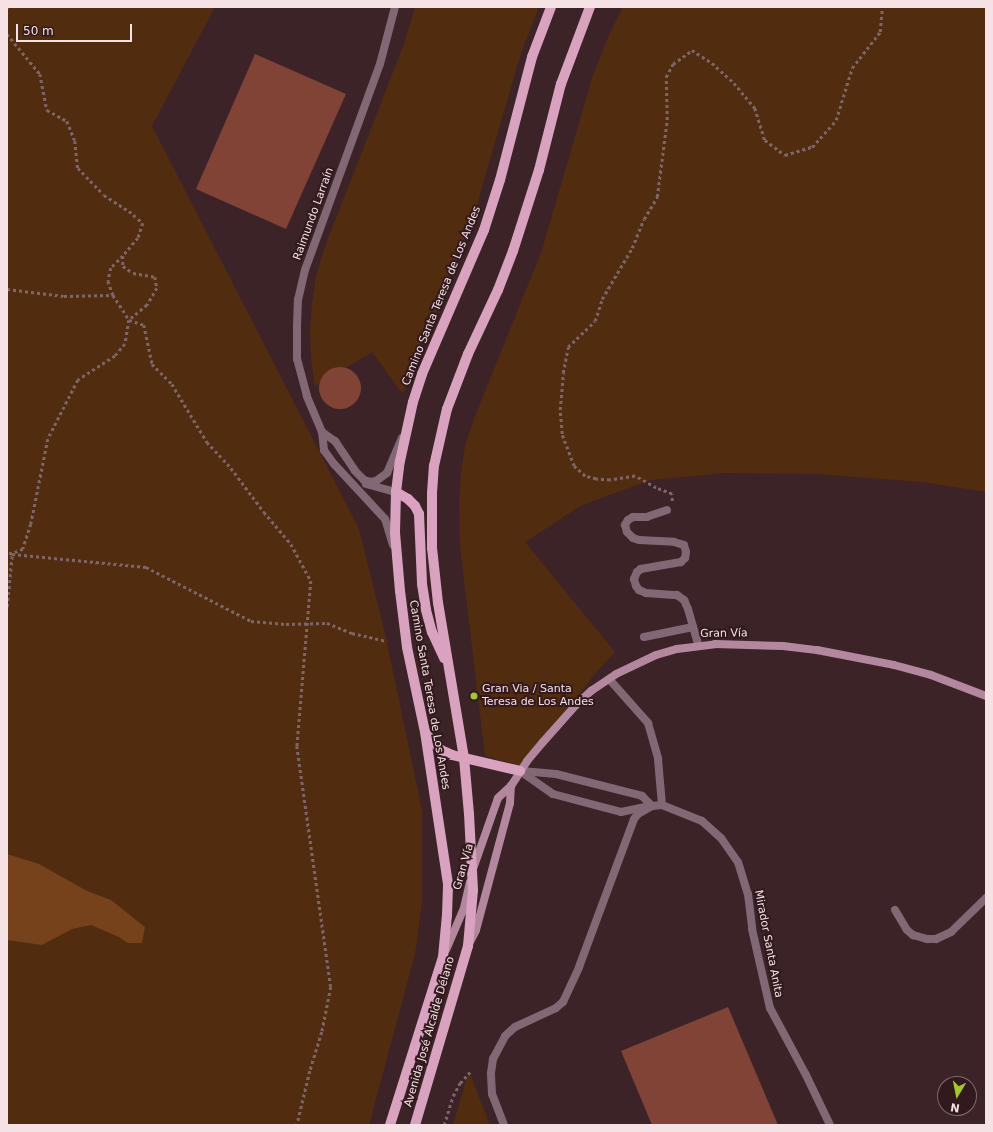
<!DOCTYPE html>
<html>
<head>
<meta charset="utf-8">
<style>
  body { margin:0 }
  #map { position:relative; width:993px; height:1132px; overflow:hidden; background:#3c2327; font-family:"DejaVu Sans",sans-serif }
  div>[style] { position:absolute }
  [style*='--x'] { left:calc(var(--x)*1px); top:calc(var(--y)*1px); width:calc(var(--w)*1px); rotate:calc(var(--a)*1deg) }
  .green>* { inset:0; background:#522c0f }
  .forest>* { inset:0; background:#76421b }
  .building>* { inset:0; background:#824337 }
  .round { border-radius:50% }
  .path>* { height:2.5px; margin-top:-1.25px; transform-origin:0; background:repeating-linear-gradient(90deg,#7d666a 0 3px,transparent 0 6px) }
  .lane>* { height:8px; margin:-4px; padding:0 4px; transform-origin:4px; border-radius:4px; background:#826775 }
  .street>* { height:8px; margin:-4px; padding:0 4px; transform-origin:4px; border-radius:4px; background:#826775 }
  .secondary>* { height:8px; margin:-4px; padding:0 4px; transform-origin:4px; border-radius:4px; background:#b3889f }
  .primary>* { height:10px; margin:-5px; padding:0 5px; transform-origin:5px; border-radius:5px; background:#d9a2bf }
  .dots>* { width:11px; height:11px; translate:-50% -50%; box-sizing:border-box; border:2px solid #32191e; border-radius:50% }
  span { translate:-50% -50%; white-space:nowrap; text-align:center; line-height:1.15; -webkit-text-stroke:4px #32191e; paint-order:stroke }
  .street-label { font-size:11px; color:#f4e2e4 }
  .poi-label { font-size:11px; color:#f4e2e4 }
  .left { translate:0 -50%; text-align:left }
  .frame { position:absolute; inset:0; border:8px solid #f4e2e4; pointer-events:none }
  .north { position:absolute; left:937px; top:1076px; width:40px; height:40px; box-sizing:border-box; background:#32191e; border:1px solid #80696d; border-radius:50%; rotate:190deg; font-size:11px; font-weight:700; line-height:16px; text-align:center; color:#f4e2e4 }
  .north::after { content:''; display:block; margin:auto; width:14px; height:18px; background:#a2c927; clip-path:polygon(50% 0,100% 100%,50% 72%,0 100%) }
  .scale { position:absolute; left:16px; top:24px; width:116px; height:18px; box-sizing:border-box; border:2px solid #f4e2e4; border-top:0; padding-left:5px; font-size:12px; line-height:14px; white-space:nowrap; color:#f4e2e4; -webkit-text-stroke:3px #32191e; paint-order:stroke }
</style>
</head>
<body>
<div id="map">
  <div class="green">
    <div style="clip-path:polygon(7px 7px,215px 7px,152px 126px,359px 529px,385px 634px,422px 810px,422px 902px,415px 954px,369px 1125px,7px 1125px)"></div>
    <div style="clip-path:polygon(415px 7px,539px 7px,521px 53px,471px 225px,403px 394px,372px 352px,315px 386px,311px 360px,310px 331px,312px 303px,316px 277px,324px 249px,404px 44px)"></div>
    <div style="clip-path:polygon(623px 7px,986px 7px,986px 492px,922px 482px,818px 474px,725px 473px,651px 480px,582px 505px,525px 542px,615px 652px,598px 670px,523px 767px,485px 756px,460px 546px,459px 503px,461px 472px,465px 446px,473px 421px,542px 250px,592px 78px,608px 37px)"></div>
    <div style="clip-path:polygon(469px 1071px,490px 1125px,453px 1125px)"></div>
  </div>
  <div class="forest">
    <div style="clip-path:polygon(7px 854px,39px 864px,87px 891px,111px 900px,145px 927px,142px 943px,128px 943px,119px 937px,91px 925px,72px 929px,42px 945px,7px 940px)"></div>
  </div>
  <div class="building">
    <div style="clip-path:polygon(255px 54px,346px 94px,286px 229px,196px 189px)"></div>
    <div class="round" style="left:319px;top:367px;width:42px;height:42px"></div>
    <div style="clip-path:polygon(728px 1007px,778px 1125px,652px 1125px,621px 1051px)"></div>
  </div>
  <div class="path">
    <div style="--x:7;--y:8;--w:1;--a:-45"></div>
    <div style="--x:7;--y:34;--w:52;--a:50.5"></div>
    <div style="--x:40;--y:74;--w:37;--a:79"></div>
    <div style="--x:47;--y:110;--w:23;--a:29"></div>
    <div style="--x:67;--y:121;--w:22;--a:68"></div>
    <div style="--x:75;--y:141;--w:27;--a:84"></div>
    <div style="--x:78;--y:168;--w:37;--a:46"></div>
    <div style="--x:104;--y:195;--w:30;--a:33"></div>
    <div style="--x:129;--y:211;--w:18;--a:41"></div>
    <div style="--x:143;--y:223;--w:16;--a:108"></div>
    <div style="--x:138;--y:238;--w:23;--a:130"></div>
    <div style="--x:123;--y:256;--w:10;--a:90"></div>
    <div style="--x:123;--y:266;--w:12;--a:35"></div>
    <div style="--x:133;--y:273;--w:22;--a:10"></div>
    <div style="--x:155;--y:277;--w:11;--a:80"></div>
    <div style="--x:157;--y:288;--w:20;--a:120"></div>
    <div style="--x:147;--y:305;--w:23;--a:140"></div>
    <div style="--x:129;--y:320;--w:24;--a:99"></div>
    <div style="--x:125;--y:344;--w:16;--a:130"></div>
    <div style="--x:115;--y:356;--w:44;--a:147"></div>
    <div style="--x:78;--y:380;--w:66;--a:117"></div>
    <div style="--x:48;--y:439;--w:87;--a:101.3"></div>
    <div style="--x:31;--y:524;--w:26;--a:108"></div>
    <div style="--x:23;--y:549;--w:12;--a:156"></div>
    <div style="--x:12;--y:554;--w:5;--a:-169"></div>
    <div style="--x:123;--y:256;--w:17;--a:135"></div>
    <div style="--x:111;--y:268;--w:13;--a:103"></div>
    <div style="--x:108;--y:281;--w:15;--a:70"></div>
    <div style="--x:113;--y:295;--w:30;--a:57"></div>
    <div style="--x:129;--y:320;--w:16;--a:18"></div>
    <div style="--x:144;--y:325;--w:40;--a:78"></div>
    <div style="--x:152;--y:364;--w:28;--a:45"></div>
    <div style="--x:172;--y:384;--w:68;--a:58.9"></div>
    <div style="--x:207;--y:442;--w:35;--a:47"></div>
    <div style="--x:231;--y:468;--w:55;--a:53.1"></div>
    <div style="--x:264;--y:512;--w:42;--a:49.8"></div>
    <div style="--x:291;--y:544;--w:42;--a:61.6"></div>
    <div style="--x:311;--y:581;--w:166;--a:94.8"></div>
    <div style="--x:297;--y:746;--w:243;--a:82"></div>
    <div style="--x:331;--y:987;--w:46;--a:101.3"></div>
    <div style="--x:322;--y:1032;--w:41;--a:107.1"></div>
    <div style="--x:310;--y:1071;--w:56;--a:103.5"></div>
    <div style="--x:7;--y:289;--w:57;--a:7"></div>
    <div style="--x:64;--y:296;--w:49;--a:-1.2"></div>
    <div style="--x:672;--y:501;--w:7;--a:-90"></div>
    <div style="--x:672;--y:494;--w:17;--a:-159"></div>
    <div style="--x:656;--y:488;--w:24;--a:-150"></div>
    <div style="--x:635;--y:476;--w:25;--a:171"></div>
    <div style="--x:610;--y:480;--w:14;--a:-176"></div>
    <div style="--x:596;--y:479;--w:11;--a:-165"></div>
    <div style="--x:585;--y:476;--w:15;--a:-138"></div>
    <div style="--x:574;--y:466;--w:34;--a:-111"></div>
    <div style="--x:562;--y:434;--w:24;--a:-95"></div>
    <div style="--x:560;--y:410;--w:37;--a:-85"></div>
    <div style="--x:563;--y:373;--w:26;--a:-79"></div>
    <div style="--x:568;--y:347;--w:37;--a:-44"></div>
    <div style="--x:595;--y:321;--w:23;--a:-72"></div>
    <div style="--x:602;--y:299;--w:59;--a:-59.5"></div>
    <div style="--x:632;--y:248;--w:31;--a:-68"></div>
    <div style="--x:644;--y:219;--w:26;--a:-59"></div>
    <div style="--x:657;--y:197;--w:78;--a:-82.6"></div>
    <div style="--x:667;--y:120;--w:43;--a:-91.3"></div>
    <div style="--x:666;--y:77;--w:15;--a:-62"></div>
    <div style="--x:673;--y:64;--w:24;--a:-36"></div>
    <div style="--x:692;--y:50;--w:24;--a:33"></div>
    <div style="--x:712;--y:63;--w:30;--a:42"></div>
    <div style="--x:734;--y:83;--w:33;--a:50"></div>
    <div style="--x:755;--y:108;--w:34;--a:73"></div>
    <div style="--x:765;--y:140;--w:25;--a:37"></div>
    <div style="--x:785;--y:155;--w:28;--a:-17"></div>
    <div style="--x:812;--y:147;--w:36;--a:-48"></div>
    <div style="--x:836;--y:120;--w:54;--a:-72.9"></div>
    <div style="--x:852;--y:68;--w:46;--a:-52.1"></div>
    <div style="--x:880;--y:32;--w:25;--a:-85"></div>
    <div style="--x:7;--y:607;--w:53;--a:-84.6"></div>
    <div style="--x:12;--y:554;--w:135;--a:5.5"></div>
    <div style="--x:146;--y:567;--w:118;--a:27.2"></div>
    <div style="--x:251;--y:621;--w:35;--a:5"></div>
    <div style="--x:286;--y:624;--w:41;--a:-1.4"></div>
    <div style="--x:327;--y:623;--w:27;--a:22"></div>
    <div style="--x:352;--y:633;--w:36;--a:13"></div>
    <div style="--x:444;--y:1125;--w:30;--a:-73"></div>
    <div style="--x:453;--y:1096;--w:15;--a:-62"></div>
    <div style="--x:460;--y:1083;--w:15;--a:-48"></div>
  </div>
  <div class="lane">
    <div style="--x:667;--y:510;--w:21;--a:161"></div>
    <div style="--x:647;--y:517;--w:14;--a:180"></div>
    <div style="--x:633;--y:517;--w:6;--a:149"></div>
    <div style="--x:628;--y:520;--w:6;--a:121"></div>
    <div style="--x:625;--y:525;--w:7;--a:74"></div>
    <div style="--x:627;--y:532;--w:8;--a:45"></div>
    <div style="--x:633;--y:538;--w:6;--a:18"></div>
    <div style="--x:639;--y:540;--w:35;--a:3"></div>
    <div style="--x:674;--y:542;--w:10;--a:17"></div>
    <div style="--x:684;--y:545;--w:7;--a:74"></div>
    <div style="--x:686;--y:552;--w:6;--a:99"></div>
    <div style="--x:685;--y:558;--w:6;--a:135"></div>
    <div style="--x:681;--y:562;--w:41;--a:170.1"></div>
    <div style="--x:641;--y:569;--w:5;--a:143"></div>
    <div style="--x:637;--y:572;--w:8;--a:113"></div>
    <div style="--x:634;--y:579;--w:7;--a:74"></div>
    <div style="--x:636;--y:586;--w:5;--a:53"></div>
    <div style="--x:639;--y:590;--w:8;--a:23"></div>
    <div style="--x:646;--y:593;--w:31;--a:4"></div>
    <div style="--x:677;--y:595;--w:9;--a:36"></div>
    <div style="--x:684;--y:600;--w:10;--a:66"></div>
    <div style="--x:688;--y:609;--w:37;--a:74"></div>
    <div style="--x:644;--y:637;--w:50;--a:-11.5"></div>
    <div style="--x:609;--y:679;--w:59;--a:48.4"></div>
    <div style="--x:648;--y:723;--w:37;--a:74"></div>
    <div style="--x:658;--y:759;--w:46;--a:85"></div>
    <div style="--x:520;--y:771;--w:40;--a:34.9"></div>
    <div style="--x:553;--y:794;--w:70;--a:14.8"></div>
    <div style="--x:621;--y:812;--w:25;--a:-12"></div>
    <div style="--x:522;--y:771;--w:34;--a:5"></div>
    <div style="--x:556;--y:774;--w:89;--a:14.3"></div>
    <div style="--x:642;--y:796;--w:14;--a:45"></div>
    <div style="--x:895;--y:910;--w:23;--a:59"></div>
    <div style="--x:907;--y:930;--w:8;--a:40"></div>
    <div style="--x:913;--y:935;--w:15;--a:16"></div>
    <div style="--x:927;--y:939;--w:9;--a:0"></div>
    <div style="--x:936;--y:939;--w:17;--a:-25"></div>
    <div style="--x:951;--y:932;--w:49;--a:-44.2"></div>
    <div style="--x:504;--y:1125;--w:33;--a:-111"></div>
    <div style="--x:492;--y:1094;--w:21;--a:-93"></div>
    <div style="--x:491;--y:1073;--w:14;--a:-82"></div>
    <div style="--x:493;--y:1059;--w:26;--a:-62"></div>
    <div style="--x:505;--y:1036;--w:13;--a:-42"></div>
    <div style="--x:515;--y:1027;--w:45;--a:-24.9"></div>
    <div style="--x:556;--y:1008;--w:9;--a:-41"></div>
    <div style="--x:563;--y:1002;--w:38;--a:-65"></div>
    <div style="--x:579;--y:967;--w:158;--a:-69.6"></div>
    <div style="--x:634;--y:819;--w:6;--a:-51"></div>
    <div style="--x:638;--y:814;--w:16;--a:-30"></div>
    <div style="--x:652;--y:806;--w:10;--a:-6"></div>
    <div style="--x:662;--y:805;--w:43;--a:21.8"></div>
    <div style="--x:702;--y:821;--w:25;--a:42"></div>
    <div style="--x:721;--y:838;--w:29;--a:55"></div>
    <div style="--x:738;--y:862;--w:34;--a:73"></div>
    <div style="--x:748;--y:894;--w:35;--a:83"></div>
    <div style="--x:752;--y:929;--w:81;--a:77.2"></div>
    <div style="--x:770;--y:1008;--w:76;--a:61.8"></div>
    <div style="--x:806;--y:1075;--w:55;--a:64.4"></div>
  </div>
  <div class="street">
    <div style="--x:322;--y:432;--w:16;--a:35"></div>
    <div style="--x:335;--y:441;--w:36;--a:56"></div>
    <div style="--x:355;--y:471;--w:13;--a:45"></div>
    <div style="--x:364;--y:480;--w:7;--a:16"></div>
    <div style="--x:371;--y:482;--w:5;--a:-11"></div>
    <div style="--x:376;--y:481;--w:14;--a:-36"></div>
    <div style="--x:387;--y:473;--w:38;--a:-67"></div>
    <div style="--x:366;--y:484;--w:31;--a:15"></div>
    <div style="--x:393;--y:545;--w:27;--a:-107"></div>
    <div style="--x:385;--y:519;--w:75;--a:-132.8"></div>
    <div style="--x:334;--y:464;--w:17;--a:-126"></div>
    <div style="--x:324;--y:450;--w:18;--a:-96"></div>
    <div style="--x:322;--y:432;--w:39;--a:-113"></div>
    <div style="--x:307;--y:396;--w:38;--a:-105"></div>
    <div style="--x:297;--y:359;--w:33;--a:-90"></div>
    <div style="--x:297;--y:326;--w:26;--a:-88"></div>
    <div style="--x:298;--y:300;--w:31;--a:-77"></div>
    <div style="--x:305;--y:270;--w:219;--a:-70"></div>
    <div style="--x:380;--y:64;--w:59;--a:-75.3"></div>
  </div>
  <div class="secondary">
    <div style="--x:473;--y:869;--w:75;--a:-70.6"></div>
    <div style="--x:498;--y:798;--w:18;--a:-43"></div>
    <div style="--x:511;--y:786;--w:30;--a:-57"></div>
    <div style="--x:527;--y:761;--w:25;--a:-50"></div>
    <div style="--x:543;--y:742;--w:50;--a:-48.3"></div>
    <div style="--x:576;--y:705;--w:21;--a:-43"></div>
    <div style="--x:591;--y:691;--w:30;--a:-34"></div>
    <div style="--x:616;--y:674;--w:44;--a:-25.4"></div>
    <div style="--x:656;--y:655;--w:22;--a:-16"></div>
    <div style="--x:677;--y:649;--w:38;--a:-7"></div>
    <div style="--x:715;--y:644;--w:68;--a:1.7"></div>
    <div style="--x:783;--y:646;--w:34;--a:7"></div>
    <div style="--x:817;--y:650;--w:78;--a:11"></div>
    <div style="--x:894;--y:665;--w:38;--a:15"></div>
    <div style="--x:931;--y:675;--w:59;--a:20.9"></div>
    <div style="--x:470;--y:942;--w:13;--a:-63"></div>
    <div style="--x:476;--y:930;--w:131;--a:-75"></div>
    <div style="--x:510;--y:803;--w:17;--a:-87"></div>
    <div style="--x:446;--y:950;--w:46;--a:-66.8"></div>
    <div style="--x:464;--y:908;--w:26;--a:-77"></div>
  </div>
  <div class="primary">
    <div style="--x:396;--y:492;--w:14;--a:30"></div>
    <div style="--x:408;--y:499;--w:10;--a:45"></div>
    <div style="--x:415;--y:506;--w:9;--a:63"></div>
    <div style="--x:419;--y:514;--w:70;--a:87.5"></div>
    <div style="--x:422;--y:584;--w:26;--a:81"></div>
    <div style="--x:426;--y:610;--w:23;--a:75"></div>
    <div style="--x:432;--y:632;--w:29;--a:65"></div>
    <div style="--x:426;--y:734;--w:22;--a:47"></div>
    <div style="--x:441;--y:750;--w:12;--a:24"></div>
    <div style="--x:452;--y:755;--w:70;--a:13.2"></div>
    <div style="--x:390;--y:1125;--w:176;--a:-72.5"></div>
    <div style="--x:443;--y:957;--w:42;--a:-84.6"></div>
    <div style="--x:447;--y:915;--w:31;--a:-88"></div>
    <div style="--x:448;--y:884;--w:154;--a:-98.6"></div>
    <div style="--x:425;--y:732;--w:87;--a:-102"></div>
    <div style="--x:407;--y:647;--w:56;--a:-97.1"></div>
    <div style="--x:400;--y:591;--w:58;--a:-94.9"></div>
    <div style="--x:395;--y:533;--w:41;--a:-88.6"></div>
    <div style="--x:396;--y:492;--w:31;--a:-83"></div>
    <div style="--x:400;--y:461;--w:60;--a:-77.6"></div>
    <div style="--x:413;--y:402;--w:29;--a:-72"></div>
    <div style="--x:422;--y:374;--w:157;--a:-66.7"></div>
    <div style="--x:484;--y:230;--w:52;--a:-72.3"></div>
    <div style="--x:500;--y:180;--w:127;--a:-75.4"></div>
    <div style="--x:532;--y:57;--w:53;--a:-69.2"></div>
    <div style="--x:415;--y:1125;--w:187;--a:-73.5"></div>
    <div style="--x:468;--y:946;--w:56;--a:-84.9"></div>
    <div style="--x:473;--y:890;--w:76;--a:-93"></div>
    <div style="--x:469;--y:814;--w:56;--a:-95.1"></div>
    <div style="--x:464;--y:758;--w:157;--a:-99.5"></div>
    <div style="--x:438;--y:603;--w:55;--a:-96.2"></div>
    <div style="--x:432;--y:548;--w:55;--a:-90"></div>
    <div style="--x:432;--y:493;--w:27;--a:-86"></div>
    <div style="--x:434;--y:466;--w:58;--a:-77.2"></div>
    <div style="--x:447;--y:409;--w:59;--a:-69.1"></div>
    <div style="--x:468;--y:354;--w:71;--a:-64.9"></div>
    <div style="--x:498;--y:290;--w:42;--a:-69"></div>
    <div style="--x:513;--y:251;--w:85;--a:-72.2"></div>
    <div style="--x:539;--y:170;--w:89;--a:-75.7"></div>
    <div style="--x:561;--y:84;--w:82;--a:-69.4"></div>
  </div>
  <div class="dots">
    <div style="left:474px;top:696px;background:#a2c927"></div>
  </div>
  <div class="street-label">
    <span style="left:314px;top:214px;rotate:-70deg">Raimundo Larraín</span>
    <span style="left:442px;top:296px;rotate:-68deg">Camino Santa Teresa de Los Andes</span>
    <span style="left:724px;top:634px;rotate:-1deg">Gran Vía</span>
    <span style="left:429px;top:695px;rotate:80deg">Camino Santa Teresa de Los Andes</span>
    <span style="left:464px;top:867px;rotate:-74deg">Gran Vía</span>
    <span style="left:768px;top:944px;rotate:79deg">Mirador Santa Anita</span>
    <span style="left:430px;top:1032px;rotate:-74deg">Avenida José Alcalde Délano</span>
  </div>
  <div class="poi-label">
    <span class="left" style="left:482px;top:696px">Gran Via / Santa<br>Teresa de Los Andes</span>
  </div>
  <div class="frame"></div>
  <div class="north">N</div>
  <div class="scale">50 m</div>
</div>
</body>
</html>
